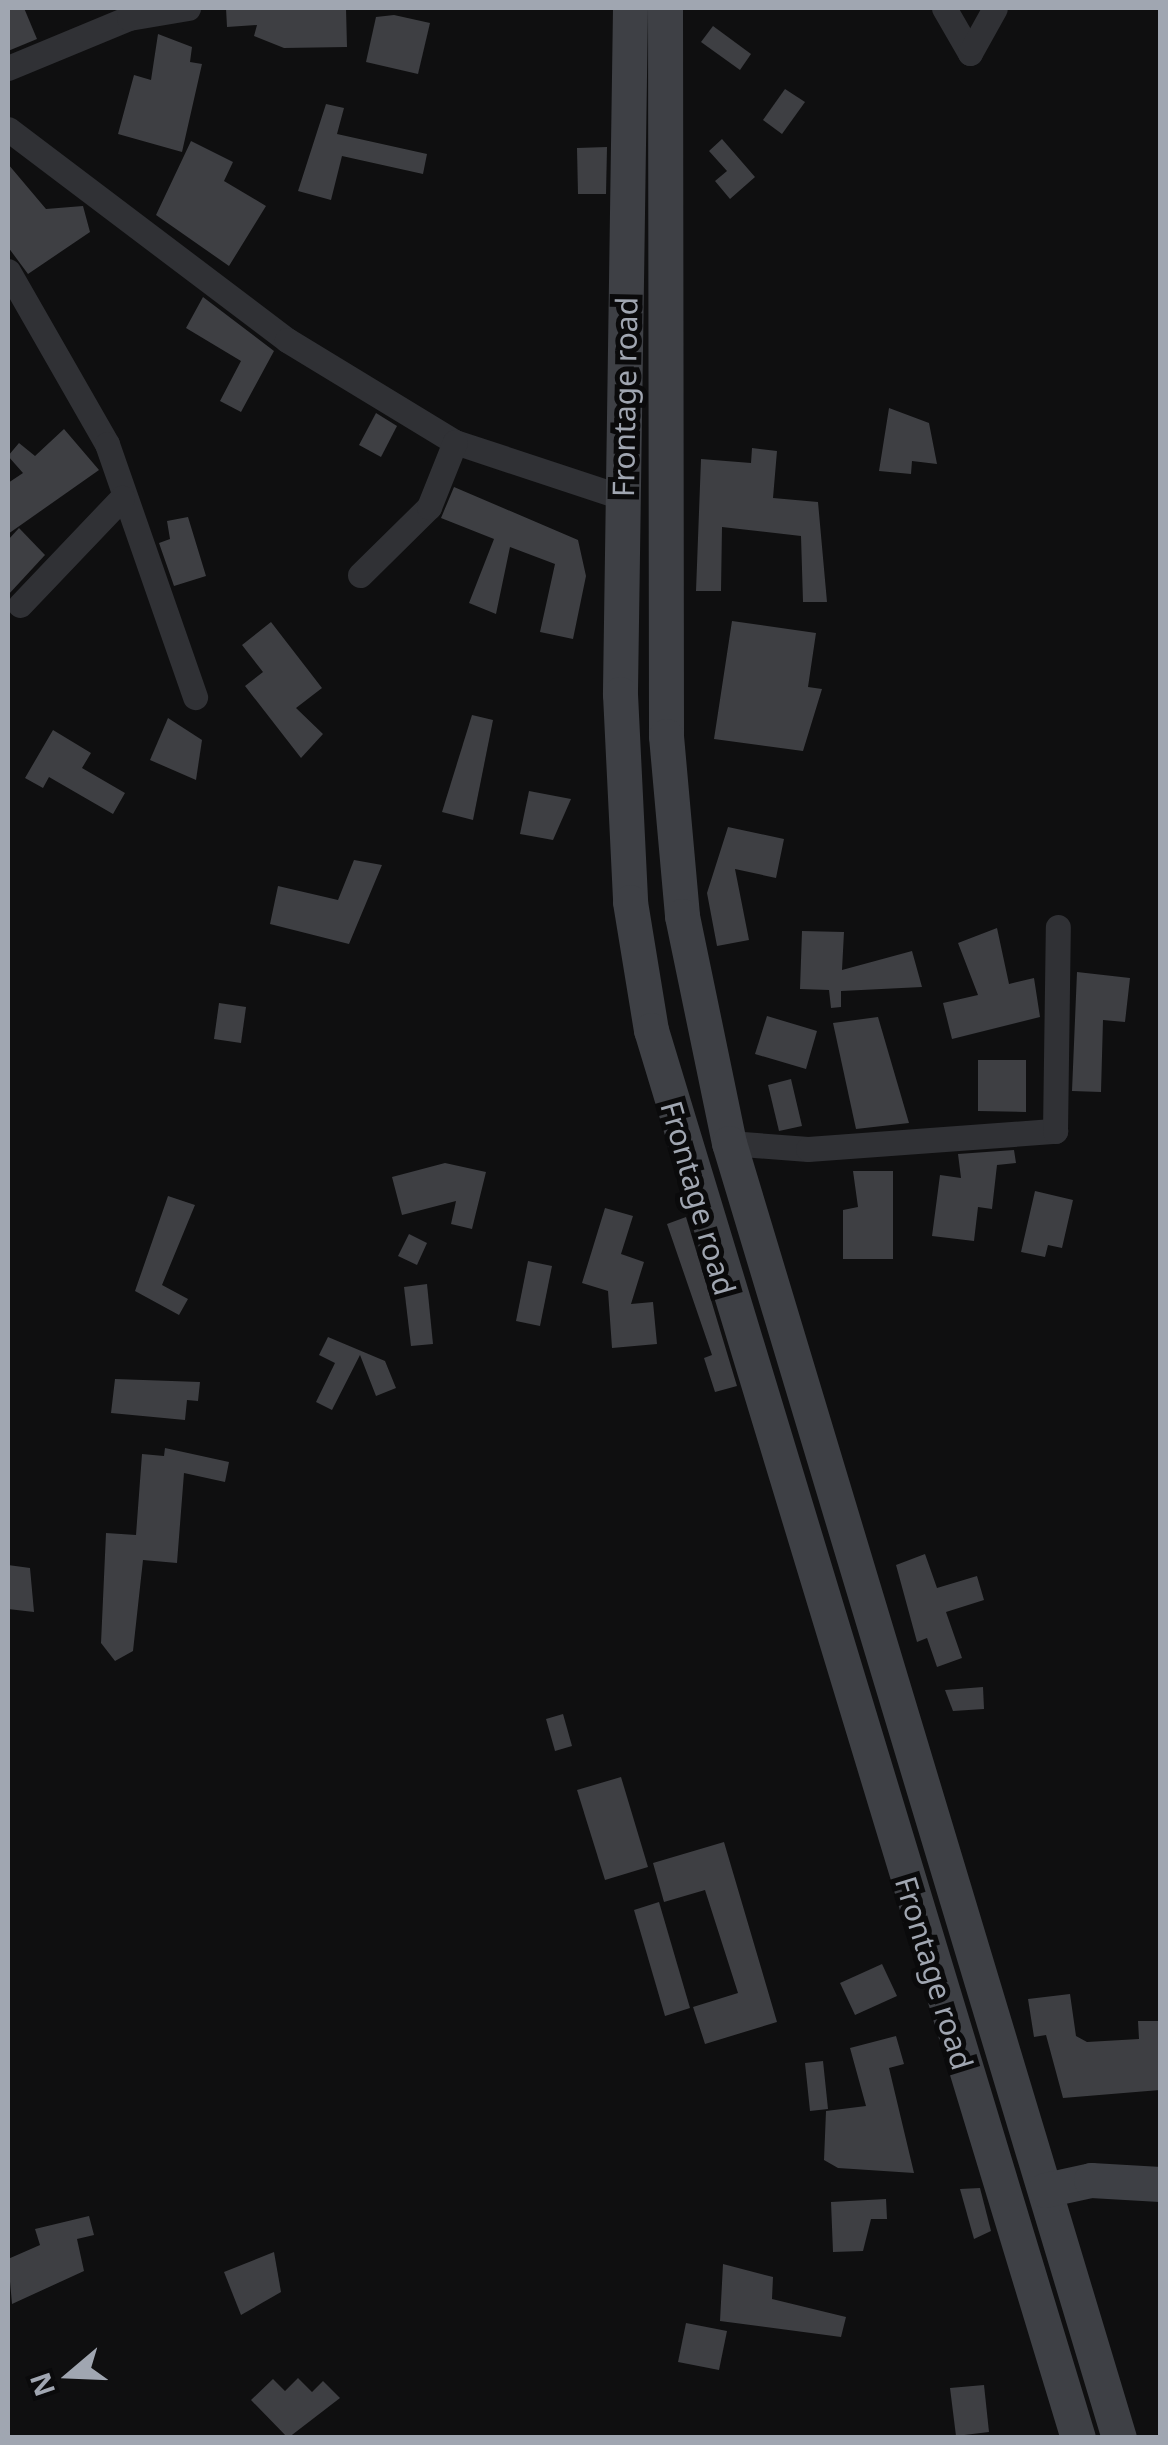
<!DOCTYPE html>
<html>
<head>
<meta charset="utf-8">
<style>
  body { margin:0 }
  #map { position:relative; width:1168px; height:2445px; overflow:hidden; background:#0f0f10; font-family:"Noto Sans",sans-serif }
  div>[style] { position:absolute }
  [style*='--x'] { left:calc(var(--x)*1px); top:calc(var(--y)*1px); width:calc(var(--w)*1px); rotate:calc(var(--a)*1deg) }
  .building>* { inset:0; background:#3e3f43 }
  .street>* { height:25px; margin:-12.5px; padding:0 12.5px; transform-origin:12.5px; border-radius:12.5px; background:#303135 }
  .secondary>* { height:35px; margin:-17.5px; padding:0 17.5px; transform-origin:17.5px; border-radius:17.5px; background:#3e4045 }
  span { translate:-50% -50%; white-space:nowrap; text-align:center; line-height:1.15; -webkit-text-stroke:10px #0a0a0b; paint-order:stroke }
  .street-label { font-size:30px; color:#a0a6b1 }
  .frame { position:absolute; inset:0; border:10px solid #a0a6b1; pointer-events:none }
  .north { position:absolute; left:20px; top:2325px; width:100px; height:100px; -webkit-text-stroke:8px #0a0a0b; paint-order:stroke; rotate:251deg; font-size:28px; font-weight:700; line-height:40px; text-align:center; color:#a0a6b1 }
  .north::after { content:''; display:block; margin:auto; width:35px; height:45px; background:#a0a6b1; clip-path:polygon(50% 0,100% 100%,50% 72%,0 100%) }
</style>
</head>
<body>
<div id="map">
  <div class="building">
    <div style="clip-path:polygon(8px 8px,24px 8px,37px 39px,8px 51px)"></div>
    <div style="clip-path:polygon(226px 8px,346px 8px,347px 47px,284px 48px,254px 36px,257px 25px,227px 27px)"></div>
    <div style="clip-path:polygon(394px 15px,430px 23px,418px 74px,366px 62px,376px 17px)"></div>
    <div style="clip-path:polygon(713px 26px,751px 54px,740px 70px,701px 42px)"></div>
    <div style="clip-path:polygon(158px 34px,192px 47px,190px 62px,202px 64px,182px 152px,118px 134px,134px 75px,151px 80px)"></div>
    <div style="clip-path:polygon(785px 89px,805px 102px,782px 134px,763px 120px)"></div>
    <div style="clip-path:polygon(326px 104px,344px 108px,337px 134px,427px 154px,423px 174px,342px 156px,331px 200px,298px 191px)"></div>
    <div style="clip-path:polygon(722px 139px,755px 177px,730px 199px,715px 181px,727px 171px,709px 151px)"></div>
    <div style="clip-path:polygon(191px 141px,233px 162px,224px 181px,266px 206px,229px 266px,156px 215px)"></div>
    <div style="clip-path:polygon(607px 147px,606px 194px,578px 194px,577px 148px)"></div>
    <div style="clip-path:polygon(8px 164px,46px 209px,83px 206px,90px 232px,28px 274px,8px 247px)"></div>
    <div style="clip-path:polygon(203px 297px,274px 351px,241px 412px,220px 401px,241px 361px,186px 328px)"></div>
    <div style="clip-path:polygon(889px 408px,929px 423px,937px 464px,912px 461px,911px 474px,879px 471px)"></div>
    <div style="clip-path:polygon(376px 413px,397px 426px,381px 457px,359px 445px)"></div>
    <div style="clip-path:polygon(64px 429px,99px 470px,8px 534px,8px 483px,23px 473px,8px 456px,19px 443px,35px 456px)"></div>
    <div style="clip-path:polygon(752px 448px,777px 451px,773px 498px,818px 502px,827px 602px,803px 602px,801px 536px,722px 527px,721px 591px,696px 591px,701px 459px,751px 463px)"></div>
    <div style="clip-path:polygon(454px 487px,578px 540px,586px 576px,573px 639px,540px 632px,555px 564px,510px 547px,496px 614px,469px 603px,494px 539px,441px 518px)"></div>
    <div style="clip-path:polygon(188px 517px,206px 576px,174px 586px,159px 543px,170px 539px,167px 521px)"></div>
    <div style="clip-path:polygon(19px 528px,45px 555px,8px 595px,8px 540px)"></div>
    <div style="clip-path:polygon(732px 621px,816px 633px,808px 687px,822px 689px,803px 751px,714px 739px)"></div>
    <div style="clip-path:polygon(271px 622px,322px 688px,296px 708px,323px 734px,301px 758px,245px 686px,263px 672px,242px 645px)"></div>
    <div style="clip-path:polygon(472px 715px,493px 720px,473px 820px,442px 812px)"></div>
    <div style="clip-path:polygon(168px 718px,202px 740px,196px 780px,150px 760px)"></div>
    <div style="clip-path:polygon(53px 730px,91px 753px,82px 768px,125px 793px,113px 814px,49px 777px,43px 788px,25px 778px)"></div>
    <div style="clip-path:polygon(529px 791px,571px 799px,553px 840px,520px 834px)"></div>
    <div style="clip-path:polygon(728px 827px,784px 839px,776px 878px,735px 869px,749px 940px,717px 946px,707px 893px)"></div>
    <div style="clip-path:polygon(354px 860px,382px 865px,349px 944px,270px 924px,278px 886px,338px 900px)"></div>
    <div style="clip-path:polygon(997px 928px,1009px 984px,1034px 978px,1040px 1017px,952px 1039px,943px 1003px,978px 995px,958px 943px)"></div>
    <div style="clip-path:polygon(802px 931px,844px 932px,842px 970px,912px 951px,922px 987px,841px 991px,841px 1007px,831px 1008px,829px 990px,800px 989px)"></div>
    <div style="clip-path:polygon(1077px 972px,1130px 978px,1125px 1022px,1103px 1020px,1101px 1092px,1072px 1091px)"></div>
    <div style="clip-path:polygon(219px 1003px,246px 1007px,241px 1043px,214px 1039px)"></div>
    <div style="clip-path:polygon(767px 1016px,817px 1031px,806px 1069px,755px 1054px)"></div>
    <div style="clip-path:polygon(878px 1017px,909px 1123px,856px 1129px,833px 1023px)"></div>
    <div style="clip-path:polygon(978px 1060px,1026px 1060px,1026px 1112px,978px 1111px)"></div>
    <div style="clip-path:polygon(791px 1079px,802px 1126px,779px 1131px,768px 1085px)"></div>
    <div style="clip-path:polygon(1014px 1150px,1016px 1163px,997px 1165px,992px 1209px,978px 1207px,974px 1241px,932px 1236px,940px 1175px,961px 1178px,958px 1154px)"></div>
    <div style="clip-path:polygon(445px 1163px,486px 1172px,472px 1229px,451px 1224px,456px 1201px,402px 1215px,392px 1177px)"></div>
    <div style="clip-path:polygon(853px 1171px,893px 1171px,893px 1259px,843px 1259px,843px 1210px,858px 1207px)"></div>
    <div style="clip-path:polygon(1035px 1191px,1073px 1200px,1062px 1248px,1048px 1245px,1045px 1257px,1021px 1252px)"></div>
    <div style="clip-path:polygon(168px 1196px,195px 1205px,162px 1285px,188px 1299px,179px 1315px,135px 1291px)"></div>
    <div style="clip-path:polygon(605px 1208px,633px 1216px,621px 1254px,644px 1262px,631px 1304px,653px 1302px,657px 1344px,612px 1348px,608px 1291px,582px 1283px)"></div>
    <div style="clip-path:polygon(686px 1217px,737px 1386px,715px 1392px,704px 1358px,712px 1355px,667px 1224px)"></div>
    <div style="clip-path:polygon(409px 1234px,427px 1243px,417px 1265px,398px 1256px)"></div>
    <div style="clip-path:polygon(528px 1261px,552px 1266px,540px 1326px,516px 1321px)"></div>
    <div style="clip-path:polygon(427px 1284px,433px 1344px,411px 1346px,404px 1287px)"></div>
    <div style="clip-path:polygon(328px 1337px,385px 1361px,396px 1388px,376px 1396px,360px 1355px,332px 1410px,316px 1402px,335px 1363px,319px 1355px)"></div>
    <div style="clip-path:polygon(115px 1379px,200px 1382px,198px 1401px,187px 1400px,185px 1420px,111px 1413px)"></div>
    <div style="clip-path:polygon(165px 1448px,229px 1462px,225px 1482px,184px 1473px,177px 1563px,143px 1560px,133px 1651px,115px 1661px,101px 1643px,106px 1533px,136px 1535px,142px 1454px,164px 1456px)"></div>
    <div style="clip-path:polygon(925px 1554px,937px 1588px,977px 1576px,984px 1600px,946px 1612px,962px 1658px,937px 1667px,927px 1638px,917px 1642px,896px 1565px)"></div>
    <div style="clip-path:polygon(8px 1565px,30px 1568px,34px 1612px,8px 1609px)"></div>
    <div style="clip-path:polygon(983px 1687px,984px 1709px,953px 1711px,945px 1690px)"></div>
    <div style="clip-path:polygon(563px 1714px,572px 1746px,555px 1751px,546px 1719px)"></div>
    <div style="clip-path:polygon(621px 1777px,648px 1867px,605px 1880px,577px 1790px)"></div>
    <div style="clip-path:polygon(724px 1842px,777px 2022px,705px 2044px,693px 2007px,738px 1993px,705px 1890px,664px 1902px,653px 1863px)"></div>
    <div style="clip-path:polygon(659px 1902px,690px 2008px,665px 2016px,634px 1910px)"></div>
    <div style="clip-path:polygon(882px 1964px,897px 1996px,855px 2015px,840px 1983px)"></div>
    <div style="clip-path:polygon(1070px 1994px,1076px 2036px,1087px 2042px,1139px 2039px,1138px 2021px,1158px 2021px,1160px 2090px,1063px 2098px,1046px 2035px,1034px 2037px,1028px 1999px)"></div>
    <div style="clip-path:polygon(896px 2036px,904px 2064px,889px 2068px,914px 2173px,838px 2168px,824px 2160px,826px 2111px,866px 2106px,850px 2048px)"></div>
    <div style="clip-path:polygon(823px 2061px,828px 2109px,810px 2111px,805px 2063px)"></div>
    <div style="clip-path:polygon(980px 2188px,991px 2231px,974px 2239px,960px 2189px)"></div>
    <div style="clip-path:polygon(886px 2199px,887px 2219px,871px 2219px,863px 2251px,833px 2252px,831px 2202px)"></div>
    <div style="clip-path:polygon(89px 2216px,94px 2235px,77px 2239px,84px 2271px,12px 2304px,8px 2259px,40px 2245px,35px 2229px)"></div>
    <div style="clip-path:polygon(274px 2252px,281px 2292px,241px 2315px,224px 2272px)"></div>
    <div style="clip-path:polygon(723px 2264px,773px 2277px,772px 2299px,846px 2317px,841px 2337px,720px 2321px)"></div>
    <div style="clip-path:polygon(686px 2323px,727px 2331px,719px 2370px,678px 2362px)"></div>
    <div style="clip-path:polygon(298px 2378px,312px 2392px,323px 2381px,340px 2398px,288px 2438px,251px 2400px,273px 2379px,285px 2391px)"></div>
    <div style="clip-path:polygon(984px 2385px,989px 2432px,956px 2436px,950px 2388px)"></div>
  </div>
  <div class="street">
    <div style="--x:944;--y:8;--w:52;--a:60"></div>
    <div style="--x:970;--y:53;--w:51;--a:-60.9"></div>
    <div style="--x:8;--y:68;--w:131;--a:-22.5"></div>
    <div style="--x:129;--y:18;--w:60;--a:-9.6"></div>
    <div style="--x:8;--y:129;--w:350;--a:37.1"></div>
    <div style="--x:287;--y:340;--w:197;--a:31.3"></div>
    <div style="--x:455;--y:442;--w:178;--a:18.3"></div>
    <div style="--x:8;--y:271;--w:199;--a:60.2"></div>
    <div style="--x:107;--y:444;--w:268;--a:70.8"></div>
    <div style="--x:360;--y:575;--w:97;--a:-44.6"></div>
    <div style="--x:429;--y:507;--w:70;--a:-68.2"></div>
    <div style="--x:20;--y:605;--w:148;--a:-46.4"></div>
    <div style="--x:729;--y:1143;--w:79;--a:4.3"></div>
    <div style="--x:808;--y:1149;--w:248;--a:-4.2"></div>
    <div style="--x:1055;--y:1131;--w:204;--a:-89.2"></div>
  </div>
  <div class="secondary">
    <div style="--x:630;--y:8;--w:686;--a:90.84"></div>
    <div style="--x:620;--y:694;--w:208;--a:87.2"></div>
    <div style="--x:630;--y:902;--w:130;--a:80.7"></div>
    <div style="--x:651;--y:1030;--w:1471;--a:73.13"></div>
    <div style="--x:665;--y:8;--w:728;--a:89.92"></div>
    <div style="--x:666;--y:736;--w:181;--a:84.9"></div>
    <div style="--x:682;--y:916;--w:232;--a:78.3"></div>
    <div style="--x:729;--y:1143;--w:1352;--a:73.24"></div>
    <div style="--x:1045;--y:2190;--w:47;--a:-12.3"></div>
    <div style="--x:1091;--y:2180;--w:69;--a:3.3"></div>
  </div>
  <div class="street-label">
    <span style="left:625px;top:397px;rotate:-89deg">Frontage road</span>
    <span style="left:698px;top:1198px;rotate:74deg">Frontage road</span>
    <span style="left:934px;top:1973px;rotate:73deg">Frontage road</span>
  </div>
  <div class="frame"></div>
  <div class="north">N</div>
</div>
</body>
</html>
